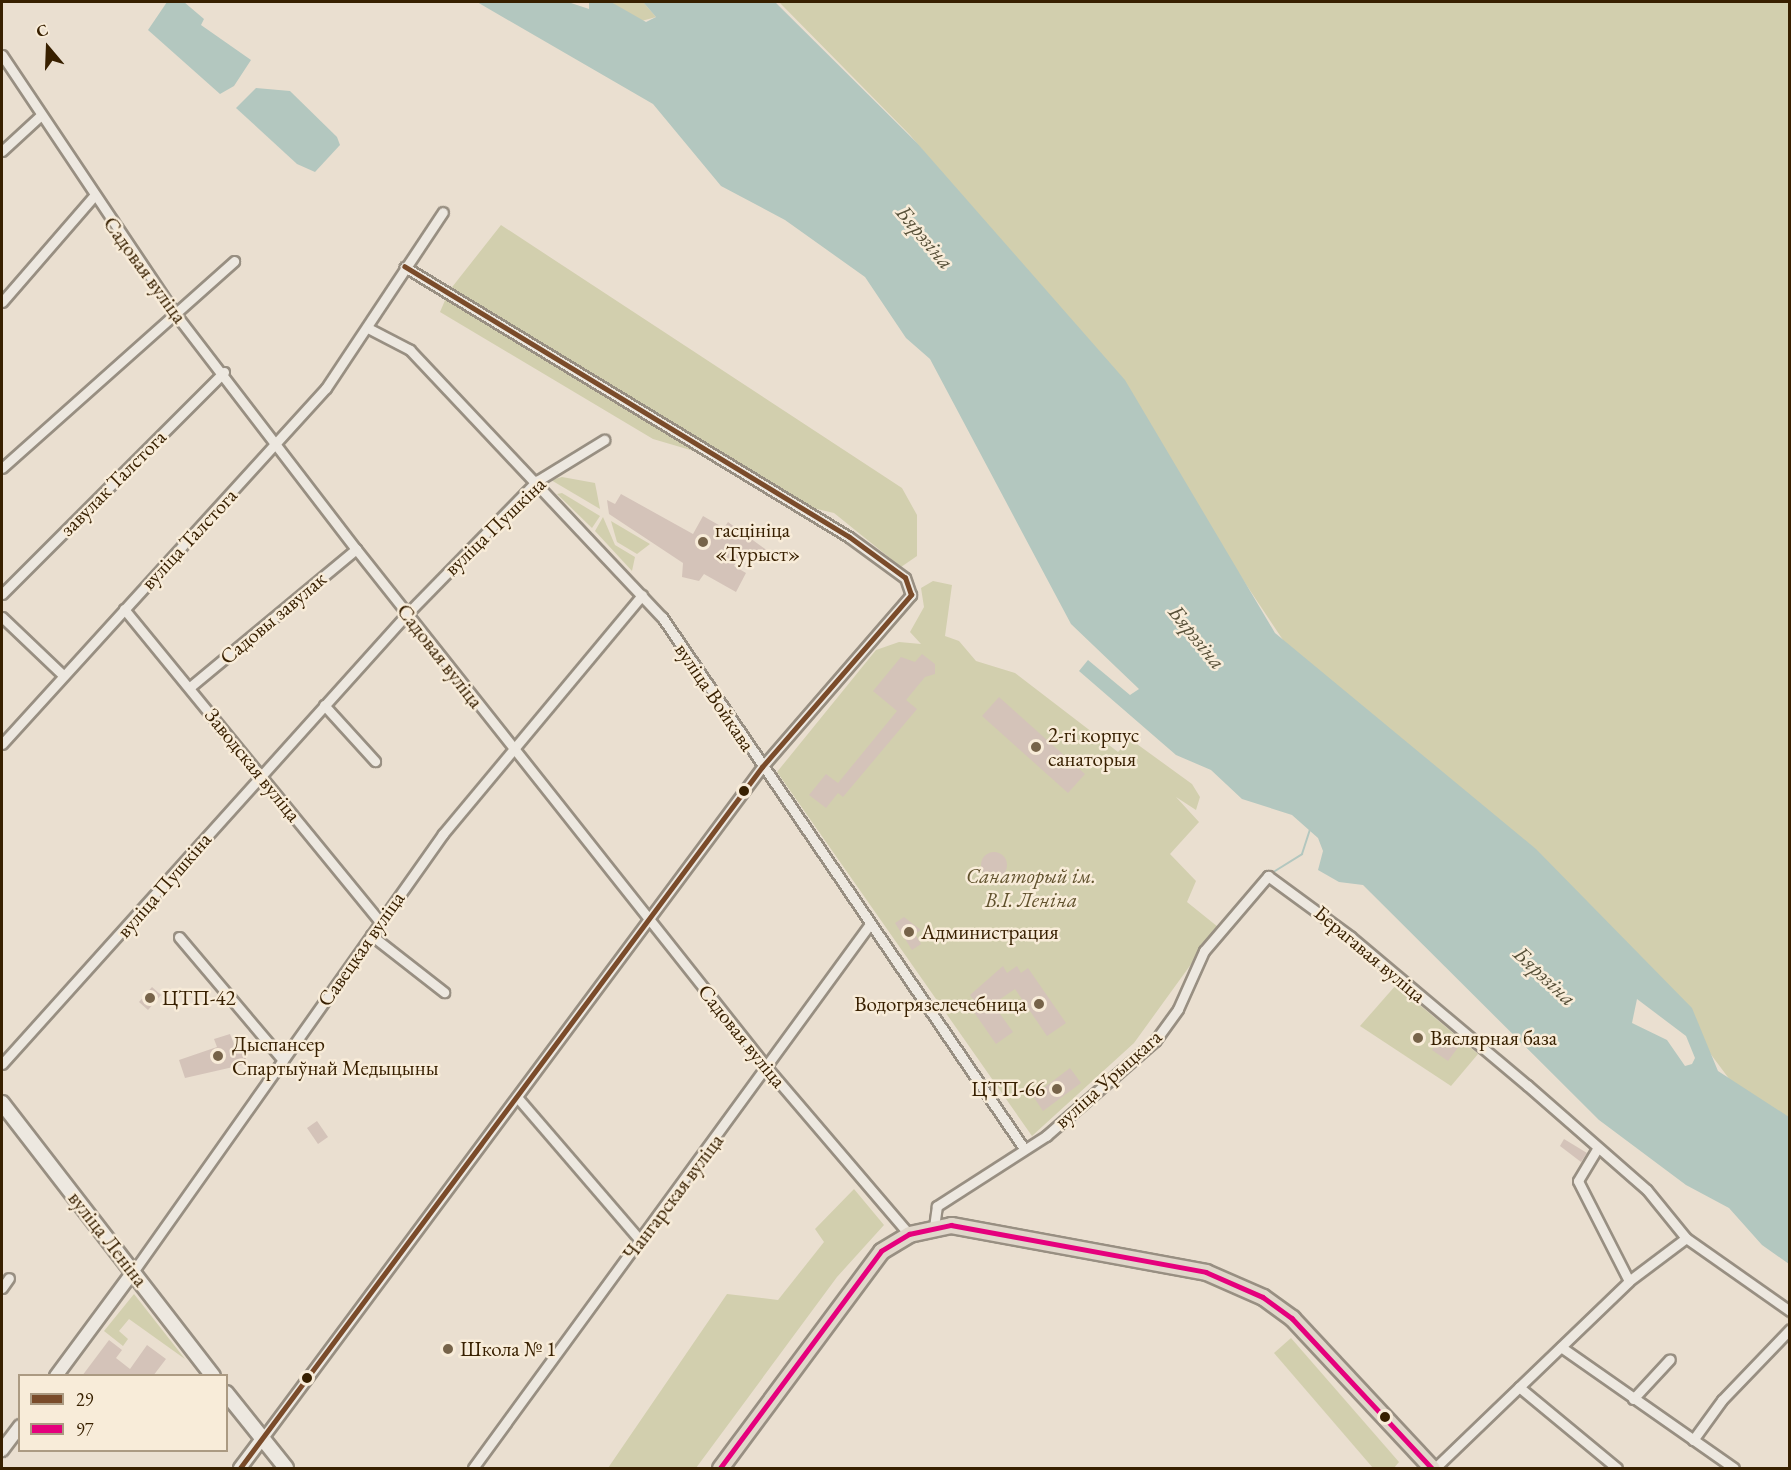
<!DOCTYPE html>
<html>
<head>
<meta charset="utf-8">
<style>
  body { margin:0 }
  #map { position:relative; width:1791px; height:1470px; overflow:hidden; background:#eadfd0; font-family:"EB Garamond",serif }
  div>[style] { position:absolute }
  [style*='--x'] { left:calc(var(--x)*1px); top:calc(var(--y)*1px); width:calc(var(--w)*1px); rotate:calc(var(--a)*1deg) }
  .green>* { inset:0; background:#d2cfae }
  .water>* { inset:0; background:#b3c7bf }
  .stream>* { height:2px; margin:-1px; padding:0 1px; transform-origin:1px; border-radius:1px; background:#b3c7bf }
  .building>* { inset:0; background:#d4c3b9 }
  .round { border-radius:50% }
  .roads { filter:drop-shadow(2px 0 #988f82) drop-shadow(-2px 0 #988f82) drop-shadow(0 2px #988f82) drop-shadow(0 -2px #988f82) }
  .minor>* { height:9px; margin:-4.5px; padding:0 4.5px; transform-origin:4.5px; border-radius:4.5px; background:#ede8e0 }
  .tertiary>* { height:12px; margin:-6px; padding:0 6px; transform-origin:6px; border-radius:6px; background:#ede8e0 }
  .secondary>* { height:14px; margin:-7px; padding:0 7px; transform-origin:7px; border-radius:7px; background:#ede8e0 }
  .primary>* { height:15px; margin:-7.5px; padding:0 7.5px; transform-origin:7.5px; border-radius:7.5px; background:#e0d7ca }
  .bus-1>* { height:4.5px; margin:-2.25px; padding:0 2.25px; transform-origin:2.25px; border-radius:2.25px; background:#7a4b2a }
  .bus-2>* { height:4.5px; margin:-2.25px; padding:0 2.25px; transform-origin:2.25px; border-radius:2.25px; background:#e5007d }
  .dots>* { width:16px; height:16px; translate:-50% -50%; box-sizing:border-box; border:3px solid #f8ecd9; border-radius:50% }
  span { translate:-50% -50%; white-space:nowrap; text-align:center; line-height:1.15; -webkit-text-stroke:5px #f8ecd9; paint-order:stroke }
  .street-label { font-size:21px; color:#382000 }
  .poi-label { font-size:21px; color:#382000 }
  .left { translate:0 -50%; text-align:left }
  .right { translate:-100% -50%; text-align:right }
  .park-label { font-size:21px; color:#60512c; font-style:italic }
  .water-label { font-size:22px; color:#564f37; font-style:italic }
  .frame { position:absolute; inset:0; border:3px solid #382000; pointer-events:none }
  .legend { position:absolute; left:18px; top:1374px; width:210px; height:78px; box-sizing:border-box; background:#f8ecd9; border:2px solid #ab9a82; margin:0; padding:8px 10px; list-style:none; font-size:18px; color:#382000 }
  .legend li { display:flex; align-items:center; gap:12px; height:30px }
  .legend b { width:30px; border:2px solid #ab9a82 }
  .north { position:absolute; left:18px; top:18px; width:60px; height:60px; -webkit-text-stroke:4px #f8ecd9; paint-order:stroke; rotate:341deg; font-size:16px; font-weight:700; line-height:24px; text-align:center; color:#382000 }
  .north::after { content:''; display:block; margin:auto; width:21px; height:27px; background:#382000; clip-path:polygon(50% 0,100% 100%,50% 72%,0 100%) }
</style>
</head>
<body>
<div id="map">
  <div class="green">
    <div style="clip-path:polygon(611px 2px,643px 2px,656px 17px,638px 22px)"></div>
    <div style="clip-path:polygon(779px 2px,1789px 2px,1789px 1121px,1730px 1080px,1665px 993px,1287px 646px,1090px 350px,910px 135px)"></div>
    <div style="clip-path:polygon(501px 225px,902px 488px,917px 515px,917px 556px,901px 567px,834px 513px,800px 505px,721px 459px,653px 439px,440px 312px,449px 291px)"></div>
    <div style="clip-path:polygon(562px 477px,595px 483px,600px 509px,551px 480px)"></div>
    <div style="clip-path:polygon(562px 493px,600px 516px,592px 528px,557px 494px)"></div>
    <div style="clip-path:polygon(603px 517px,615px 545px,635px 557px,632px 571px,595px 531px)"></div>
    <div style="clip-path:polygon(611px 521px,650px 544px,637px 554px,617px 542px)"></div>
    <div style="clip-path:polygon(933px 581px,952px 585px,945px 636px,959px 641px,976px 661px,1015px 673px,1118px 752px,1130px 739px,1192px 784px,1200px 797px,1196px 810px,1176px 797px,1199px 822px,1170px 854px,1196px 881px,1187px 902px,1218px 927px,1134px 1043px,1032px 1136px,777px 772px,876px 650px,899px 642px,921px 644px,910px 632px,924px 607px,921px 588px)"></div>
    <div style="clip-path:polygon(1396px 985px,1478px 1054px,1451px 1086px,1360px 1026px)"></div>
    <div style="clip-path:polygon(854px 1189px,884px 1225px,837px 1277px,696px 1468px,608px 1468px,727px 1294px,778px 1300px,824px 1242px,815px 1229px)"></div>
    <div style="clip-path:polygon(134px 1294px,185px 1359px,129px 1319px,119px 1331px,128px 1339px,123px 1346px,104px 1331px)"></div>
    <div style="clip-path:polygon(1291px 1338px,1399px 1462px,1394px 1468px,1373px 1468px,1274px 1353px)"></div>
  </div>
  <div class="water">
    <div style="clip-path:polygon(167px 2px,184px 2px,204px 19px,201px 25px,251px 60px,234px 86px,220px 94px,148px 30px)"></div>
    <div style="clip-path:polygon(evenodd,477px 2px,568px 2px,589px 9px,589px 2px,611px 2px,646px 22px,656px 17px,643px 2px,775px 2px,917px 143px,1125px 380px,1275px 633px,1536px 849px,1692px 1008px,1718px 1071px,1789px 1117px,1789px 1264px,1762px 1245px,1729px 1208px,1686px 1185px,1599px 1120px,1363px 885px,1339px 882px,1318px 870px,1323px 851px,1318px 838px,1292px 815px,1242px 799px,1211px 770px,1176px 755px,1079px 671px,1088px 660px,1130px 695px,1139px 689px,1071px 624px,930px 359px,906px 338px,865px 277px,785px 220px,721px 186px,653px 104px,477px 2px,1637px 999px,1686px 1036px,1695px 1058px,1692px 1064px,1685px 1066px,1667px 1040px,1632px 1023px,1637px 999px)"></div>
    <div style="clip-path:polygon(256px 88px,290px 91px,337px 137px,340px 145px,315px 172px,297px 164px,236px 108px)"></div>
  </div>
  <div class="stream">
    <div style="--x:1275;--y:871;--w:32;--a:-32"></div>
    <div style="--x:1302;--y:854;--w:26;--a:-72"></div>
  </div>
  <div class="building">
    <div style="clip-path:polygon(621px 494px,693px 534px,703px 516px,724px 528px,728px 522px,772px 554px,767px 564px,743px 551px,734px 566px,746px 573px,736px 592px,704px 574px,699px 581px,682px 577px,683px 563px,609px 514px,607px 500px,615px 504px)"></div>
    <div style="clip-path:polygon(922px 654px,935px 664px,935px 674px,925px 677px,906px 700px,917px 709px,843px 797px,838px 793px,826px 808px,809px 795px,826px 774px,838px 783px,897px 711px,873px 691px,901px 657px,915px 662px)"></div>
    <div style="clip-path:polygon(999px 697px,1085px 774px,1068px 793px,982px 716px)"></div>
    <div class="round" style="left:981px;top:852px;width:26px;height:26px"></div>
    <div style="clip-path:polygon(904px 917px,921px 930px,915px 934px,921px 944px,912px 950px,895px 923px)"></div>
    <div style="clip-path:polygon(1003px 966px,1007px 973px,1017px 966px,1021px 973px,1028px 968px,1066px 1023px,1047px 1036px,1015px 989px,993px 1004px,1013px 1032px,996px 1044px,969px 1005px,975px 1002px,970px 995px)"></div>
    <div style="clip-path:polygon(152px 987px,161px 995px,148px 1010px,139px 1002px)"></div>
    <div style="clip-path:polygon(230px 1034px,234px 1044px,240px 1042px,246px 1059px,242px 1065px,185px 1078px,179px 1060px,217px 1047px,214px 1039px)"></div>
    <div style="clip-path:polygon(1451px 1040px,1459px 1046px,1448px 1061px,1432px 1050px,1438px 1042px,1446px 1048px)"></div>
    <div style="clip-path:polygon(1070px 1068px,1081px 1083px,1043px 1111px,1033px 1096px)"></div>
    <div style="clip-path:polygon(317px 1121px,328px 1137px,318px 1144px,307px 1128px)"></div>
    <div style="clip-path:polygon(1564px 1139px,1587px 1153px,1581px 1162px,1560px 1146px)"></div>
    <div style="clip-path:polygon(109px 1340px,122px 1350px,116px 1358px,130px 1369px,147px 1345px,166px 1359px,153px 1376px,82px 1376px)"></div>
  </div>
  <div class="roads">
    <div class="minor">
      <div style="--x:2;--y:55;--w:314;--a:56.2"></div>
      <div style="--x:177;--y:316;--w:294;--a:52.5"></div>
      <div style="--x:356;--y:549;--w:663;--a:51.61"></div>
      <div style="--x:768;--y:1069;--w:217;--a:49.5"></div>
      <div style="--x:2;--y:151;--w:52;--a:-42.6"></div>
      <div style="--x:2;--y:302;--w:139;--a:-49.1"></div>
      <div style="--x:368;--y:328;--w:47;--a:27.6"></div>
      <div style="--x:410;--y:350;--w:367;--a:46.7"></div>
      <div style="--x:662;--y:617;--w:641;--a:55.74"></div>
      <div style="--x:2;--y:468;--w:311;--a:-41.7"></div>
      <div style="--x:2;--y:594;--w:314;--a:-45"></div>
      <div style="--x:124;--y:609;--w:404;--a:50.7"></div>
      <div style="--x:2;--y:617;--w:84;--a:43.6"></div>
      <div style="--x:190;--y:687;--w:216;--a:-39.7"></div>
      <div style="--x:324;--y:705;--w:76;--a:47.7"></div>
      <div style="--x:2;--y:744;--w:481;--a:-47.7"></div>
      <div style="--x:326;--y:388;--w:211;--a:-56.4"></div>
      <div style="--x:371;--y:935;--w:93;--a:38"></div>
      <div style="--x:179;--y:937;--w:161;--a:49.8"></div>
      <div style="--x:2;--y:1064;--w:607;--a:-48.01"></div>
      <div style="--x:408;--y:613;--w:185;--a:-45.7"></div>
      <div style="--x:537;--y:481;--w:79;--a:-31.5"></div>
      <div style="--x:517;--y:1097;--w:189;--a:49.3"></div>
      <div style="--x:1597;--y:1149;--w:37;--a:121"></div>
      <div style="--x:1578;--y:1181;--w:112;--a:63"></div>
      <div style="--x:934;--y:1227;--w:21;--a:-82"></div>
      <div style="--x:937;--y:1206;--w:130;--a:-32.7"></div>
      <div style="--x:1046;--y:1136;--w:145;--a:-41.1"></div>
      <div style="--x:1155;--y:1041;--w:39;--a:-54"></div>
      <div style="--x:1178;--y:1009;--w:64;--a:-65.9"></div>
      <div style="--x:1204;--y:951;--w:99;--a:-49.5"></div>
      <div style="--x:1268;--y:876;--w:103;--a:36.3"></div>
      <div style="--x:1351;--y:937;--w:230;--a:40.1"></div>
      <div style="--x:1527;--y:1085;--w:159;--a:41.2"></div>
      <div style="--x:1647;--y:1190;--w:62;--a:50.9"></div>
      <div style="--x:1686;--y:1238;--w:127;--a:35.1"></div>
      <div style="--x:133;--y:1272;--w:537;--a:-54.71"></div>
      <div style="--x:443;--y:834;--w:311;--a:-50.2"></div>
      <div style="--x:2;--y:1288;--w:12;--a:-55"></div>
      <div style="--x:1561;--y:1347;--w:211;--a:35"></div>
      <div style="--x:1519;--y:1387;--w:127;--a:39.6"></div>
      <div style="--x:1633;--y:1399;--w:54;--a:-47.2"></div>
      <div style="--x:262;--y:1439;--w:838;--a:-53.35"></div>
      <div style="--x:762;--y:767;--w:228;--a:-49.1"></div>
      <div style="--x:911;--y:595;--w:18;--a:-109"></div>
      <div style="--x:905;--y:578;--w:69;--a:-143.8"></div>
      <div style="--x:849;--y:537;--w:520;--a:-148.7"></div>
      <div style="--x:1693;--y:1440;--w:49;--a:-54.1"></div>
      <div style="--x:1722;--y:1400;--w:98;--a:-46.2"></div>
      <div style="--x:473;--y:1468;--w:673;--a:-53.88"></div>
      <div style="--x:1435;--y:1468;--w:269;--a:-43.9"></div>
      <div style="--x:1629;--y:1281;--w:71;--a:-37"></div>
    </div>
    <div class="tertiary">
      <div style="--x:56;--y:1376;--w:129;--a:-53.5"></div>
      <div style="--x:2;--y:1450;--w:30;--a:-53"></div>
      <div style="--x:240;--y:1468;--w:36;--a:-53"></div>
    </div>
    <div class="secondary">
      <div style="--x:2;--y:1103;--w:345;--a:52.3"></div>
      <div style="--x:226;--y:1393;--w:96;--a:51.3"></div>
    </div>
    <div class="primary">
      <div style="--x:720;--y:1468;--w:270;--a:-53.4"></div>
      <div style="--x:881;--y:1251;--w:33;--a:-31"></div>
      <div style="--x:909;--y:1234;--w:43;--a:-12.1"></div>
      <div style="--x:951;--y:1225;--w:259;--a:10.4"></div>
      <div style="--x:1206;--y:1272;--w:62;--a:23.7"></div>
      <div style="--x:1263;--y:1297;--w:36;--a:36"></div>
      <div style="--x:1292;--y:1318;--w:205;--a:47"></div>
    </div>
  </div>
  <div class="bus-1">
    <div style="--x:240;--y:1468;--w:874;--a:-53.33"></div>
    <div style="--x:762;--y:767;--w:228;--a:-49.1"></div>
    <div style="--x:911;--y:595;--w:18;--a:-109"></div>
    <div style="--x:905;--y:578;--w:69;--a:-143.8"></div>
    <div style="--x:849;--y:537;--w:520;--a:-148.7"></div>
  </div>
  <div class="bus-2">
    <div style="--x:720;--y:1468;--w:270;--a:-53.4"></div>
    <div style="--x:881;--y:1251;--w:33;--a:-31"></div>
    <div style="--x:909;--y:1234;--w:43;--a:-12.1"></div>
    <div style="--x:951;--y:1225;--w:259;--a:10.4"></div>
    <div style="--x:1206;--y:1272;--w:62;--a:23.7"></div>
    <div style="--x:1263;--y:1297;--w:36;--a:36"></div>
    <div style="--x:1292;--y:1318;--w:205;--a:47"></div>
  </div>
  <div class="dots">
    <div style="left:703px;top:542px;background:#766349"></div>
    <div style="left:1036px;top:747px;background:#766349"></div>
    <div style="left:744px;top:791px;background:#382000"></div>
    <div style="left:909px;top:932px;background:#766349"></div>
    <div style="left:150px;top:998px;background:#766349"></div>
    <div style="left:1039px;top:1004px;background:#766349"></div>
    <div style="left:1418px;top:1038px;background:#766349"></div>
    <div style="left:218px;top:1056px;background:#766349"></div>
    <div style="left:1057px;top:1089px;background:#766349"></div>
    <div style="left:448px;top:1349px;background:#766349"></div>
    <div style="left:307px;top:1378px;background:#382000"></div>
    <div style="left:1385px;top:1417px;background:#382000"></div>
  </div>
  <div class="street-label">
    <span style="left:145px;top:270px;rotate:54deg">Садовая вуліца</span>
    <span style="left:113px;top:483px;rotate:-45deg">завулак Талстога</span>
    <span style="left:495px;top:526px;rotate:-44deg">вуліца Пушкіна</span>
    <span style="left:189px;top:539px;rotate:-47deg">вуліца Талстога</span>
    <span style="left:273px;top:618px;rotate:-40deg">Садовы завулак</span>
    <span style="left:440px;top:656px;rotate:52deg">Садовая вуліца</span>
    <span style="left:715px;top:697px;rotate:56deg">вуліца Войкава</span>
    <span style="left:253px;top:765px;rotate:51deg">Заводская вуліца</span>
    <span style="left:164px;top:885px;rotate:-49deg">вуліца Пушкіна</span>
    <span style="left:361px;top:949px;rotate:-55deg">Савецкая вуліца</span>
    <span style="left:1370px;top:954px;rotate:40deg">Берагавая вуліца</span>
    <span style="left:742px;top:1036px;rotate:51deg">Садовая вуліца</span>
    <span style="left:1108px;top:1079px;rotate:-42deg">вуліца Урыцкага</span>
    <span style="left:673px;top:1197px;rotate:-53deg">Чангарская вуліца</span>
    <span style="left:108px;top:1239px;rotate:52deg">вуліца Леніна</span>
  </div>
  <div class="poi-label">
    <span class="left" style="left:715px;top:542px">гасцініца<br>«Турыст»</span>
    <span class="left" style="left:1048px;top:747px">2-гі корпус<br>санаторыя</span>
    <span class="left" style="left:921px;top:932px">Администрация</span>
    <span class="left" style="left:162px;top:998px">ЦТП-42</span>
    <span class="right" style="left:1027px;top:1004px">Водогрязелечебница</span>
    <span class="left" style="left:1430px;top:1038px">Вяслярная база</span>
    <span class="left" style="left:232px;top:1056px">Дыспансер<br>Спартыўнай Медыцыны</span>
    <span class="right" style="left:1045px;top:1089px">ЦТП-66</span>
    <span class="left" style="left:460px;top:1349px">Школа № 1</span>
  </div>
  <div class="park-label">
    <span style="left:1031px;top:888px">Санаторый ім.<br>В.І. Леніна</span>
  </div>
  <div class="water-label">
    <span style="left:925px;top:237px;rotate:50deg">Бярэзіна</span>
    <span style="left:1197px;top:637px;rotate:51deg">Бярэзіна</span>
    <span style="left:1545px;top:976px;rotate:43deg">Бярэзіна</span>
  </div>
  <div class="frame"></div>
  <ul class="legend">
  <li><b style="height:8px;background:#7a4b2a"></b>29</li>
  <li><b style="height:8px;background:#e5007d"></b>97</li>
  </ul>
  <div class="north">С</div>
</div>
</body>
</html>
